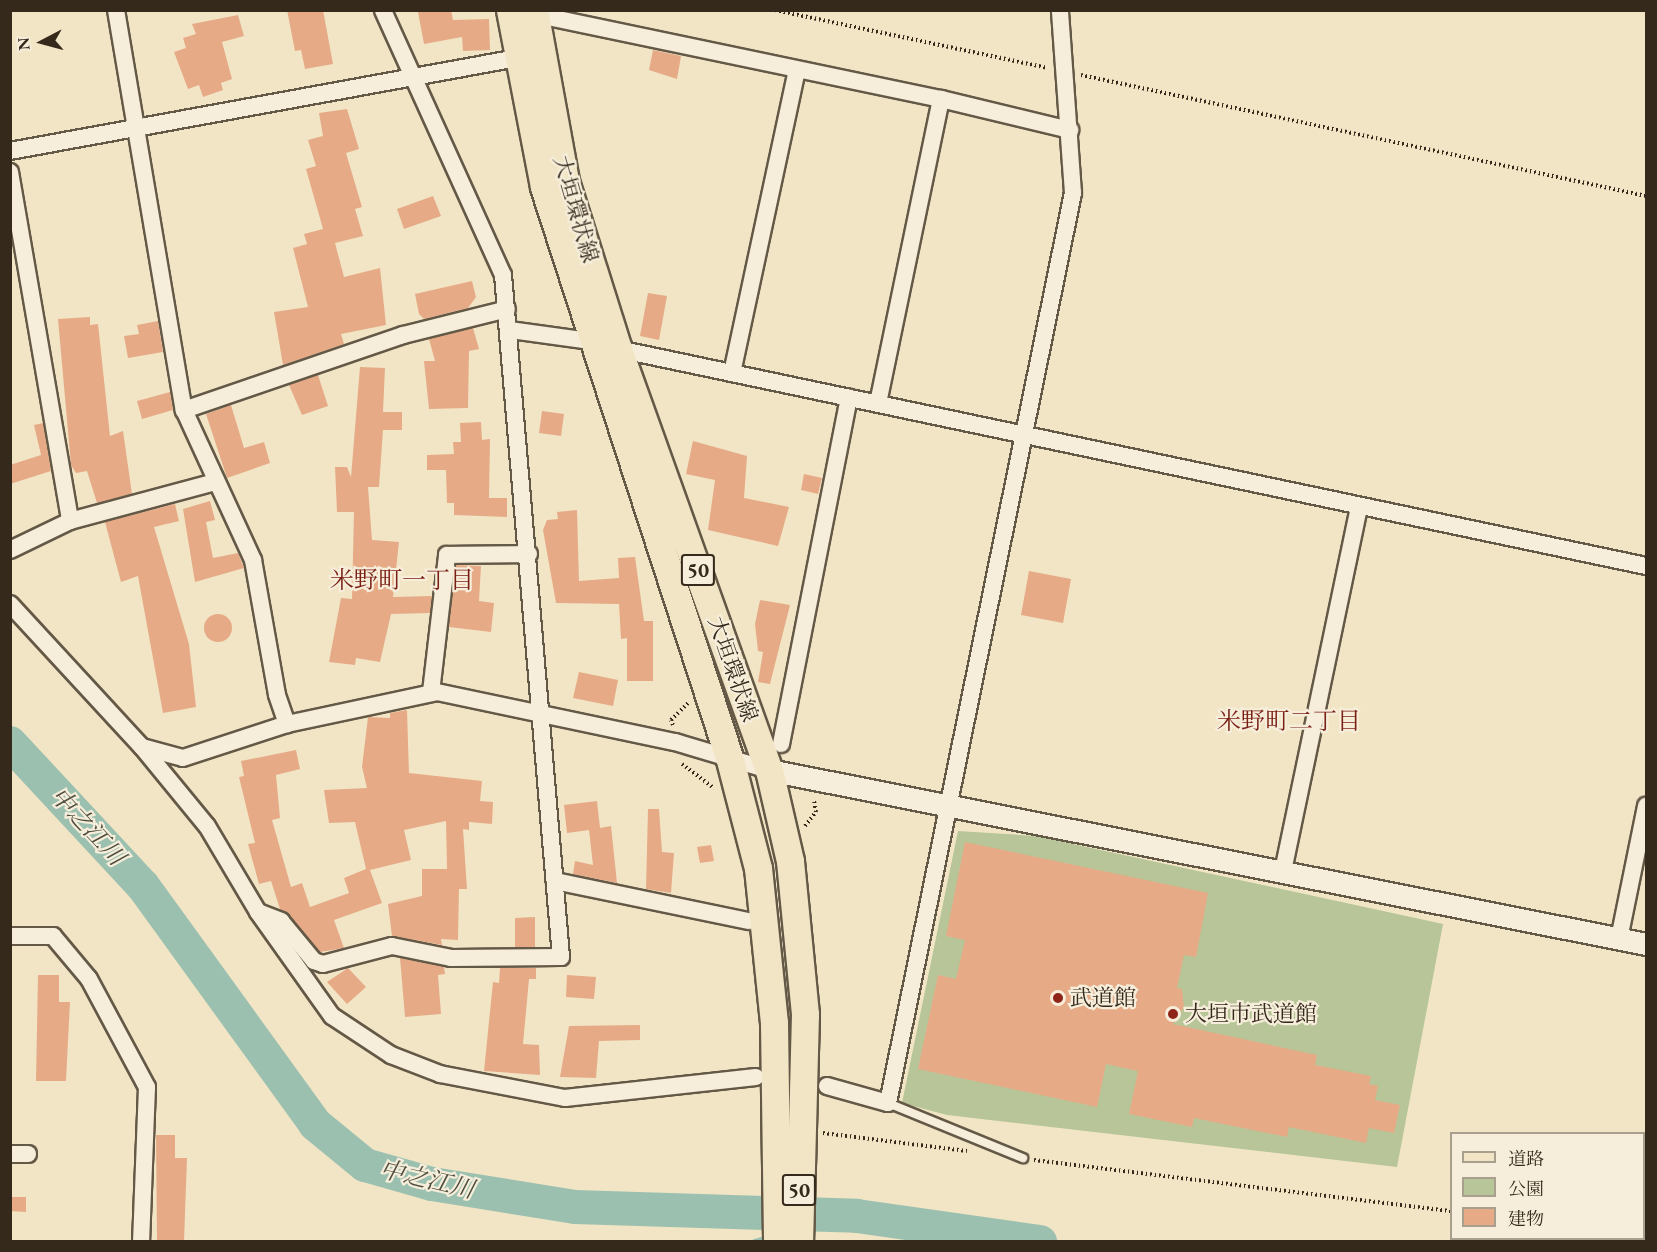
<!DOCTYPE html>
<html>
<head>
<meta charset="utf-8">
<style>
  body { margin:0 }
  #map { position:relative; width:1657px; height:1252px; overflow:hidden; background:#f1e5c6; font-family:"EB Garamond","Noto Serif JP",serif }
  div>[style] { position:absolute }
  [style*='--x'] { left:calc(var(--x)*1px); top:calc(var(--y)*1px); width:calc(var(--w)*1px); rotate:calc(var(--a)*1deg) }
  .green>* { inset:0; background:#b7c598 }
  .stream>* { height:6px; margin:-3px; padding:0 3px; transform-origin:3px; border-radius:3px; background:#9cc0af }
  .river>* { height:34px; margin:-17px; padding:0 17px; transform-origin:17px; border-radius:17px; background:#9cc0af }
  .building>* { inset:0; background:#e6ab86 }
  .round { border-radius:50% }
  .path>* { height:4px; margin-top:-2px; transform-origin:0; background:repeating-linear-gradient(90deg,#35291c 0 1.5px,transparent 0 4.5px) }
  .roads { filter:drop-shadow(2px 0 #645846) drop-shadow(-2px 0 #645846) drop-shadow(0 2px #645846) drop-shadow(0 -2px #645846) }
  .service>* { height:8px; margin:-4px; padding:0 4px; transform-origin:4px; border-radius:4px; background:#f6eeda }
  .minor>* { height:16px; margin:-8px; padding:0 8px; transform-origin:8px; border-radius:8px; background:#f6eeda }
  .tertiary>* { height:21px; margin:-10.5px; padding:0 10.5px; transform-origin:10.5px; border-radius:10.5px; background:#f6eeda }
  .primary>* { height:27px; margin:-13.5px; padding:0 13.5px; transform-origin:13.5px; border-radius:13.5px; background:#f1e5c6 }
  .dots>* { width:16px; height:16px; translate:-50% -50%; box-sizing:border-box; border:3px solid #f6eeda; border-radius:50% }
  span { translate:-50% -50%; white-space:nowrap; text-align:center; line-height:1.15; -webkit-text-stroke:4.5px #f6eeda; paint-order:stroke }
  .shield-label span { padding:2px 4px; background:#f6eeda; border:2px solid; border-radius:4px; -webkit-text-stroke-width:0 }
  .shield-label { font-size:21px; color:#35291c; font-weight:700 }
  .street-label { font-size:22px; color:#35291c }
  .poi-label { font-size:22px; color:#35291c }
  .left { translate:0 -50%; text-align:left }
  .neighbourhood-label { font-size:24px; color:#7a1f14 }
  .water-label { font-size:24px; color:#4f4f41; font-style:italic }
  .frame { position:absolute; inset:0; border:12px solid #35291c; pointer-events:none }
  .legend { position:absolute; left:1450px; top:1132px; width:195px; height:108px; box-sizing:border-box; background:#f6eeda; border:2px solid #a99f8e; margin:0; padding:8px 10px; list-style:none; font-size:18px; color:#35291c }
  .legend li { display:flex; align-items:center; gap:12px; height:30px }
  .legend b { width:30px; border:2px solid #a99f8e }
  .north { position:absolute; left:12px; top:12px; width:60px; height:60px; -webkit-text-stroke:4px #f6eeda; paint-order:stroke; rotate:264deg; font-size:16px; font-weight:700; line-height:24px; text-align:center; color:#35291c }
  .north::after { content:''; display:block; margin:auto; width:21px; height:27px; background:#35291c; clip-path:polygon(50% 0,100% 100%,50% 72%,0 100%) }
</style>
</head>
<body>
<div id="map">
  <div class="green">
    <div style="clip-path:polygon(958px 831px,1036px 836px,1443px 924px,1397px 1167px,947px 1115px,902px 1103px)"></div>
  </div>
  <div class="stream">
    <div style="--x:805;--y:1229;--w:54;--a:-14"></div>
    <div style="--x:755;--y:1242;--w:15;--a:-16"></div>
  </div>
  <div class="river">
    <div style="--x:10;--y:743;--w:195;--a:47.1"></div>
    <div style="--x:143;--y:886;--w:294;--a:54.1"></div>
    <div style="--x:315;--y:1124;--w:65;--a:39.4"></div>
    <div style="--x:365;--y:1165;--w:70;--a:15.8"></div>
    <div style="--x:432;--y:1184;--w:145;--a:9.1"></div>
    <div style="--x:575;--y:1207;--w:282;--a:1.8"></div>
    <div style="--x:857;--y:1216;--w:185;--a:8.1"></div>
  </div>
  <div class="building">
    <div style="clip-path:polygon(287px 10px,323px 10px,333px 64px,305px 69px,301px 50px,295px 51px)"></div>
    <div style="clip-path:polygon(451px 10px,453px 20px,489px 19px,490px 50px,463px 51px,462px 37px,424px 44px,418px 12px)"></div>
    <div style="clip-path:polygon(238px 15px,244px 36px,222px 42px,232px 79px,221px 83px,223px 90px,203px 97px,199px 85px,188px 89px,174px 52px,186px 48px,183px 38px,196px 34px,192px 24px)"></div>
    <div style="clip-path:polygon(653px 50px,681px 56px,677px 79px,649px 70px)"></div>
    <div style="clip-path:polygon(347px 109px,359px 149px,346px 153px,362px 207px,355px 209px,363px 236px,335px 243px,344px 277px,380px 268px,386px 325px,341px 334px,344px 344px,283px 365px,274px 312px,308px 307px,293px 248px,307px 244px,304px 234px,323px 229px,306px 169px,316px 166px,308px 140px,323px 136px,319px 113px)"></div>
    <div style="clip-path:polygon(433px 196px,441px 216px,404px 229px,397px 209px)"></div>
    <div style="clip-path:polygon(472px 281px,476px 297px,468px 308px,424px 319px,419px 314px,415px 294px)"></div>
    <div style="clip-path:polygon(648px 293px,667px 296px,659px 340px,640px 336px)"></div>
    <div style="clip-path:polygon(90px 317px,90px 325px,98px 324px,110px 436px,123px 431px,132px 494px,97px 503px,87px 471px,76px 473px,71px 465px,58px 319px)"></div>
    <div style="clip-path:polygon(158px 321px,163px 352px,128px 358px,124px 336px,139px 334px,137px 325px)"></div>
    <div style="clip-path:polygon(473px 328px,479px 349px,469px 351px,468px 408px,429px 409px,424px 361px,435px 361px,429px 339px)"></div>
    <div style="clip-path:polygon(360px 367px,385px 368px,383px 412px,402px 412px,402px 430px,383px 430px,379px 487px,368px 487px,372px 540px,399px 542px,393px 597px,432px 596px,430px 613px,391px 614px,380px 662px,356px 658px,355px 665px,329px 662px,341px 598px,352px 599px,354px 512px,337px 512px,335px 467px,347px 467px,351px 477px)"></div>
    <div style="clip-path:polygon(318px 375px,328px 406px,302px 415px,289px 385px)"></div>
    <div style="clip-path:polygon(170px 392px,173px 410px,142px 419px,137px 401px)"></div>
    <div style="clip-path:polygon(231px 405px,244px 448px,264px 442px,270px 463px,227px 478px,206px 414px)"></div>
    <div style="clip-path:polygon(542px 411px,564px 414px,561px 436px,539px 433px)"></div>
    <div style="clip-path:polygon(481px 422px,482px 440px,490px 439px,489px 498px,507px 498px,507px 517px,454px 515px,454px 503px,447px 503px,446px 470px,427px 470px,427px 455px,454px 454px,453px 442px,461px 442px,460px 423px)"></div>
    <div style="clip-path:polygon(43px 423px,51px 471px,10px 484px,10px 465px,41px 455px,34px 425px)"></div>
    <div style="clip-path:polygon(693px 441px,747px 456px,744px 498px,789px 507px,778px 546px,708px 530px,715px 480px,686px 474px)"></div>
    <div style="clip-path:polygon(804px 474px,822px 478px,818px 494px,801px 490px)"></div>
    <div style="clip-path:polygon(210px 501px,215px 520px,206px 522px,213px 558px,238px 553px,244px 568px,195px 582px,183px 509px)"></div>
    <div style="clip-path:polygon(175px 504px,179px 521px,154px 527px,189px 644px,196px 707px,163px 713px,138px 576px,121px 582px,105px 522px)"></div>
    <div style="clip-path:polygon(577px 510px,579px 581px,619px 578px,618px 558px,635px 557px,644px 621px,653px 621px,653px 681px,627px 681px,627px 638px,621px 639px,619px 604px,556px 603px,543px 530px,547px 520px,558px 519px,557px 512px)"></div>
    <div style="clip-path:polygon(456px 565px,481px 566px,479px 601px,494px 603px,491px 632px,449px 627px)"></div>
    <div style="clip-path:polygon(1029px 571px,1071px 579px,1063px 623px,1021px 615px)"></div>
    <div style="clip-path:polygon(760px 600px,790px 605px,770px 684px,758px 682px,763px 652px,758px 651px,755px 624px)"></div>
    <div class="round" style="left:204px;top:614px;width:28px;height:28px"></div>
    <div style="clip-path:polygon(579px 672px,618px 680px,613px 706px,573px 698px)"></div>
    <div style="clip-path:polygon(407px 710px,409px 773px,482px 781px,480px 801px,493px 802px,492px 824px,469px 822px,469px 830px,463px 829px,467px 889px,459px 889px,458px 940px,441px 939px,442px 945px,392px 936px,388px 904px,422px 896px,422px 869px,447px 869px,446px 821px,404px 830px,411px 860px,370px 870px,382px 903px,334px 920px,344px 948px,320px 952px,280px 909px,271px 881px,259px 884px,248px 844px,255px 843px,239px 777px,244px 776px,241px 761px,296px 750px,300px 769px,276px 775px,280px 818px,272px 820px,291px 887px,302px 883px,310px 907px,349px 893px,344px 878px,366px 869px,355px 822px,329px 823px,324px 790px,367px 788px,362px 767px,368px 717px,390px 718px,390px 713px)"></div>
    <div style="clip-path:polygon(597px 801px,600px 828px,611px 826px,617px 883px,573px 874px,575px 861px,593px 865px,589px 830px,567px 833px,564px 805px)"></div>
    <div style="clip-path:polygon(648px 809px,659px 809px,662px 852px,674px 853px,671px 893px,646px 889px)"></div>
    <div style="clip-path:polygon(965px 842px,1208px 893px,1196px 957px,1184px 955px,1177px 988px,1182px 989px,1184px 1007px,1173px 1024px,1317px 1055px,1315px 1065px,1371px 1076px,1369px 1084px,1378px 1086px,1375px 1100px,1400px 1105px,1394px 1133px,1369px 1128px,1366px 1143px,1289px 1127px,1287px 1137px,1194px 1118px,1192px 1127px,1129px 1114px,1138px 1071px,1106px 1064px,1097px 1107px,918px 1069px,938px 975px,956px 979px,965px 940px,946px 936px)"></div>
    <div style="clip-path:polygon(711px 845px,714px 861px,700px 863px,697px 847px)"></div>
    <div style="clip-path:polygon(535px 917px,535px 947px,515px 947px,515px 918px)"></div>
    <div style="clip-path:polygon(400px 958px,444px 967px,445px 974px,438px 975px,441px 1014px,405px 1017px)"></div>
    <div style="clip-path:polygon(348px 968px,366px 987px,347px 1004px,327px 982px)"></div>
    <div style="clip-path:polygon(500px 968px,536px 968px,536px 979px,529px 979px,523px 1044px,539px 1045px,540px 1075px,484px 1071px,493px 982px,499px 983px)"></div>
    <div style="clip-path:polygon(38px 975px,59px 975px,59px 1002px,70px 1002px,66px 1081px,36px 1081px)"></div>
    <div style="clip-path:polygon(567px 975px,596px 977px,594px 999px,566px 997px)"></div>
    <div style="clip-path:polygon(640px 1025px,640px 1040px,599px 1041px,596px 1078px,560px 1077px,569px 1026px)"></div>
    <div style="clip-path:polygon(156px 1135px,175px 1135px,175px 1158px,187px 1158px,184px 1242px,157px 1242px)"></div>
    <div style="clip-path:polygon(10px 1197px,26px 1197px,26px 1212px,10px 1211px)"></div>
  </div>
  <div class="path">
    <div style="--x:775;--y:10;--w:278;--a:12"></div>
    <div style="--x:1081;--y:75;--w:578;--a:12.09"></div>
    <div style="--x:673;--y:725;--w:5;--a:-112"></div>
    <div style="--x:671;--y:720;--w:25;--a:-45"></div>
    <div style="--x:682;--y:764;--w:40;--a:37"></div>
    <div style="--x:805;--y:826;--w:18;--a:-52"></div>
    <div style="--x:816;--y:812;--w:11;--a:-100"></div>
    <div style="--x:823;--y:1133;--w:145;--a:7.1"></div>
    <div style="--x:1034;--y:1160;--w:421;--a:7"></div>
    <div style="--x:1644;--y:1232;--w:2;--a:0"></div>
  </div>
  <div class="roads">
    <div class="service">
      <div style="--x:888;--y:1103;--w:146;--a:22.2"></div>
    </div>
    <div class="minor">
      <div style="--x:116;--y:10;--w:406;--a:80.4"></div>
      <div style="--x:184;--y:410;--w:165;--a:65.3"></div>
      <div style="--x:253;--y:560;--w:137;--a:79.9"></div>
      <div style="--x:277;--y:695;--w:31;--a:71"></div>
      <div style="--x:534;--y:14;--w:416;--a:11.8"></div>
      <div style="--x:941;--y:99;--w:311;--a:101.7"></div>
      <div style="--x:941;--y:99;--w:133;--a:13.5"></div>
      <div style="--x:10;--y:151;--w:515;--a:-10.39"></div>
      <div style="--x:10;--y:172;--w:354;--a:80.2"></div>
      <div style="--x:510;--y:330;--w:81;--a:7.8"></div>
      <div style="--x:618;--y:349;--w:1051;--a:11.92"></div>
      <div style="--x:732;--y:373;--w:309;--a:-77.9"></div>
      <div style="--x:184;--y:410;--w:231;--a:-18.9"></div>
      <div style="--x:403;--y:335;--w:107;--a:-14"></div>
      <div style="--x:10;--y:550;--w:67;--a:-25.8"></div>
      <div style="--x:70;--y:521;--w:151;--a:-15"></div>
      <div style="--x:10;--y:604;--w:195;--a:47.3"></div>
      <div style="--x:142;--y:747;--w:42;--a:15"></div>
      <div style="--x:183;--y:758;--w:109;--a:-18.1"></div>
      <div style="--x:287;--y:724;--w:153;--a:-12"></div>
      <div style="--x:437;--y:692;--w:243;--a:11.9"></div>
      <div style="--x:675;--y:742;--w:98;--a:16.6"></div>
      <div style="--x:431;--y:692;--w:138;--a:-83.3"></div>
      <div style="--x:447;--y:555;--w:82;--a:-0.7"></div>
      <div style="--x:781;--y:744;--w:353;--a:-78.9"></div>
      <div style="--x:142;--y:747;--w:102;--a:50.6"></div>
      <div style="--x:207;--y:826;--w:100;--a:59.3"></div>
      <div style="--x:258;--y:912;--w:25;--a:21"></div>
      <div style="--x:281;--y:921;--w:52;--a:50.5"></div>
      <div style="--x:314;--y:961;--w:9;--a:18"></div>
      <div style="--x:323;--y:964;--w:71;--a:-14.6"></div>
      <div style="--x:392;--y:946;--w:60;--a:11.5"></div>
      <div style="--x:451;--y:958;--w:110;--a:-0.5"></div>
      <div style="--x:561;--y:957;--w:684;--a:-94.86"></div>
      <div style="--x:503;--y:275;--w:291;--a:-114.4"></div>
      <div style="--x:1283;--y:871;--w:371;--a:-78.2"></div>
      <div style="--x:555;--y:881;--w:198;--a:11.7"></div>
      <div style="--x:258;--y:912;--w:128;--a:54.6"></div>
      <div style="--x:332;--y:1016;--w:71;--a:33.5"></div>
      <div style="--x:391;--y:1055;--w:53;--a:21.2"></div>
      <div style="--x:440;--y:1074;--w:127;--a:10.9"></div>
      <div style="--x:565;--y:1098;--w:192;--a:-6.3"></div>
      <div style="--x:10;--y:936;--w:43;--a:0"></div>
      <div style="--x:53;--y:936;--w:56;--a:50.1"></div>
      <div style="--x:89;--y:979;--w:123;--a:61.8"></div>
      <div style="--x:147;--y:1087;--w:155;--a:92.2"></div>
      <div style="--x:1619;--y:939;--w:136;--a:-78.5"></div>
      <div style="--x:827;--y:1086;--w:63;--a:15.6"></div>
      <div style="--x:888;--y:1103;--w:929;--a:-78.51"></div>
      <div style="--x:1073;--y:193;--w:183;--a:-94.1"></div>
      <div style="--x:10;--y:1154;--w:18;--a:0"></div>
    </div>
    <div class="tertiary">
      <div style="--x:769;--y:770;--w:894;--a:11.22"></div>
    </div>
    <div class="primary">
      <div style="--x:510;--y:10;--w:180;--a:79.1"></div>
      <div style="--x:544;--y:187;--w:602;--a:72.02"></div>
      <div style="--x:730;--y:760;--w:112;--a:75.5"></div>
      <div style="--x:758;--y:868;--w:156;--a:84.1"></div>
      <div style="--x:774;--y:1023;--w:219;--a:89.2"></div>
      <div style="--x:534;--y:10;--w:174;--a:79.7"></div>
      <div style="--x:565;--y:181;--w:176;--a:72.5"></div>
      <div style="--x:618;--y:349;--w:447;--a:70.3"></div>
      <div style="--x:769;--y:770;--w:93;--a:77"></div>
      <div style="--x:790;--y:861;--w:154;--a:84.4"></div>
      <div style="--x:805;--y:1014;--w:228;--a:91.5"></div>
    </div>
  </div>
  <div class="dots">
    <div style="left:1058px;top:998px;background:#8f2418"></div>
    <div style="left:1173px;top:1014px;background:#8f2418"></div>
  </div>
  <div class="shield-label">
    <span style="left:698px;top:570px">50</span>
    <span style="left:799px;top:1190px">50</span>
  </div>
  <div class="street-label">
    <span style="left:576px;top:209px;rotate:74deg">大垣環状線</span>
    <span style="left:733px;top:669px;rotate:71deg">大垣環状線</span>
  </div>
  <div class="poi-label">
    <span class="left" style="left:1070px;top:998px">武道館</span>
    <span class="left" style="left:1185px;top:1014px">大垣市武道館</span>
  </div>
  <div class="neighbourhood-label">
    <span style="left:402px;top:580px">米野町一丁目</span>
    <span style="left:1289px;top:721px">米野町二丁目</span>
  </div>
  <div class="water-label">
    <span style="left:88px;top:826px;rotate:47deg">中之江川</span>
    <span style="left:427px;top:1179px;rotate:13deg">中之江川</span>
  </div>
  <div class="frame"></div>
  <ul class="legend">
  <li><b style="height:8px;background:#f1e5c6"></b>道路</li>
  <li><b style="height:16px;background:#b7c598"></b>公園</li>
  <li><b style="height:16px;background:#e6ab86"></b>建物</li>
  </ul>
  <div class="north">N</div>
</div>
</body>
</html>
